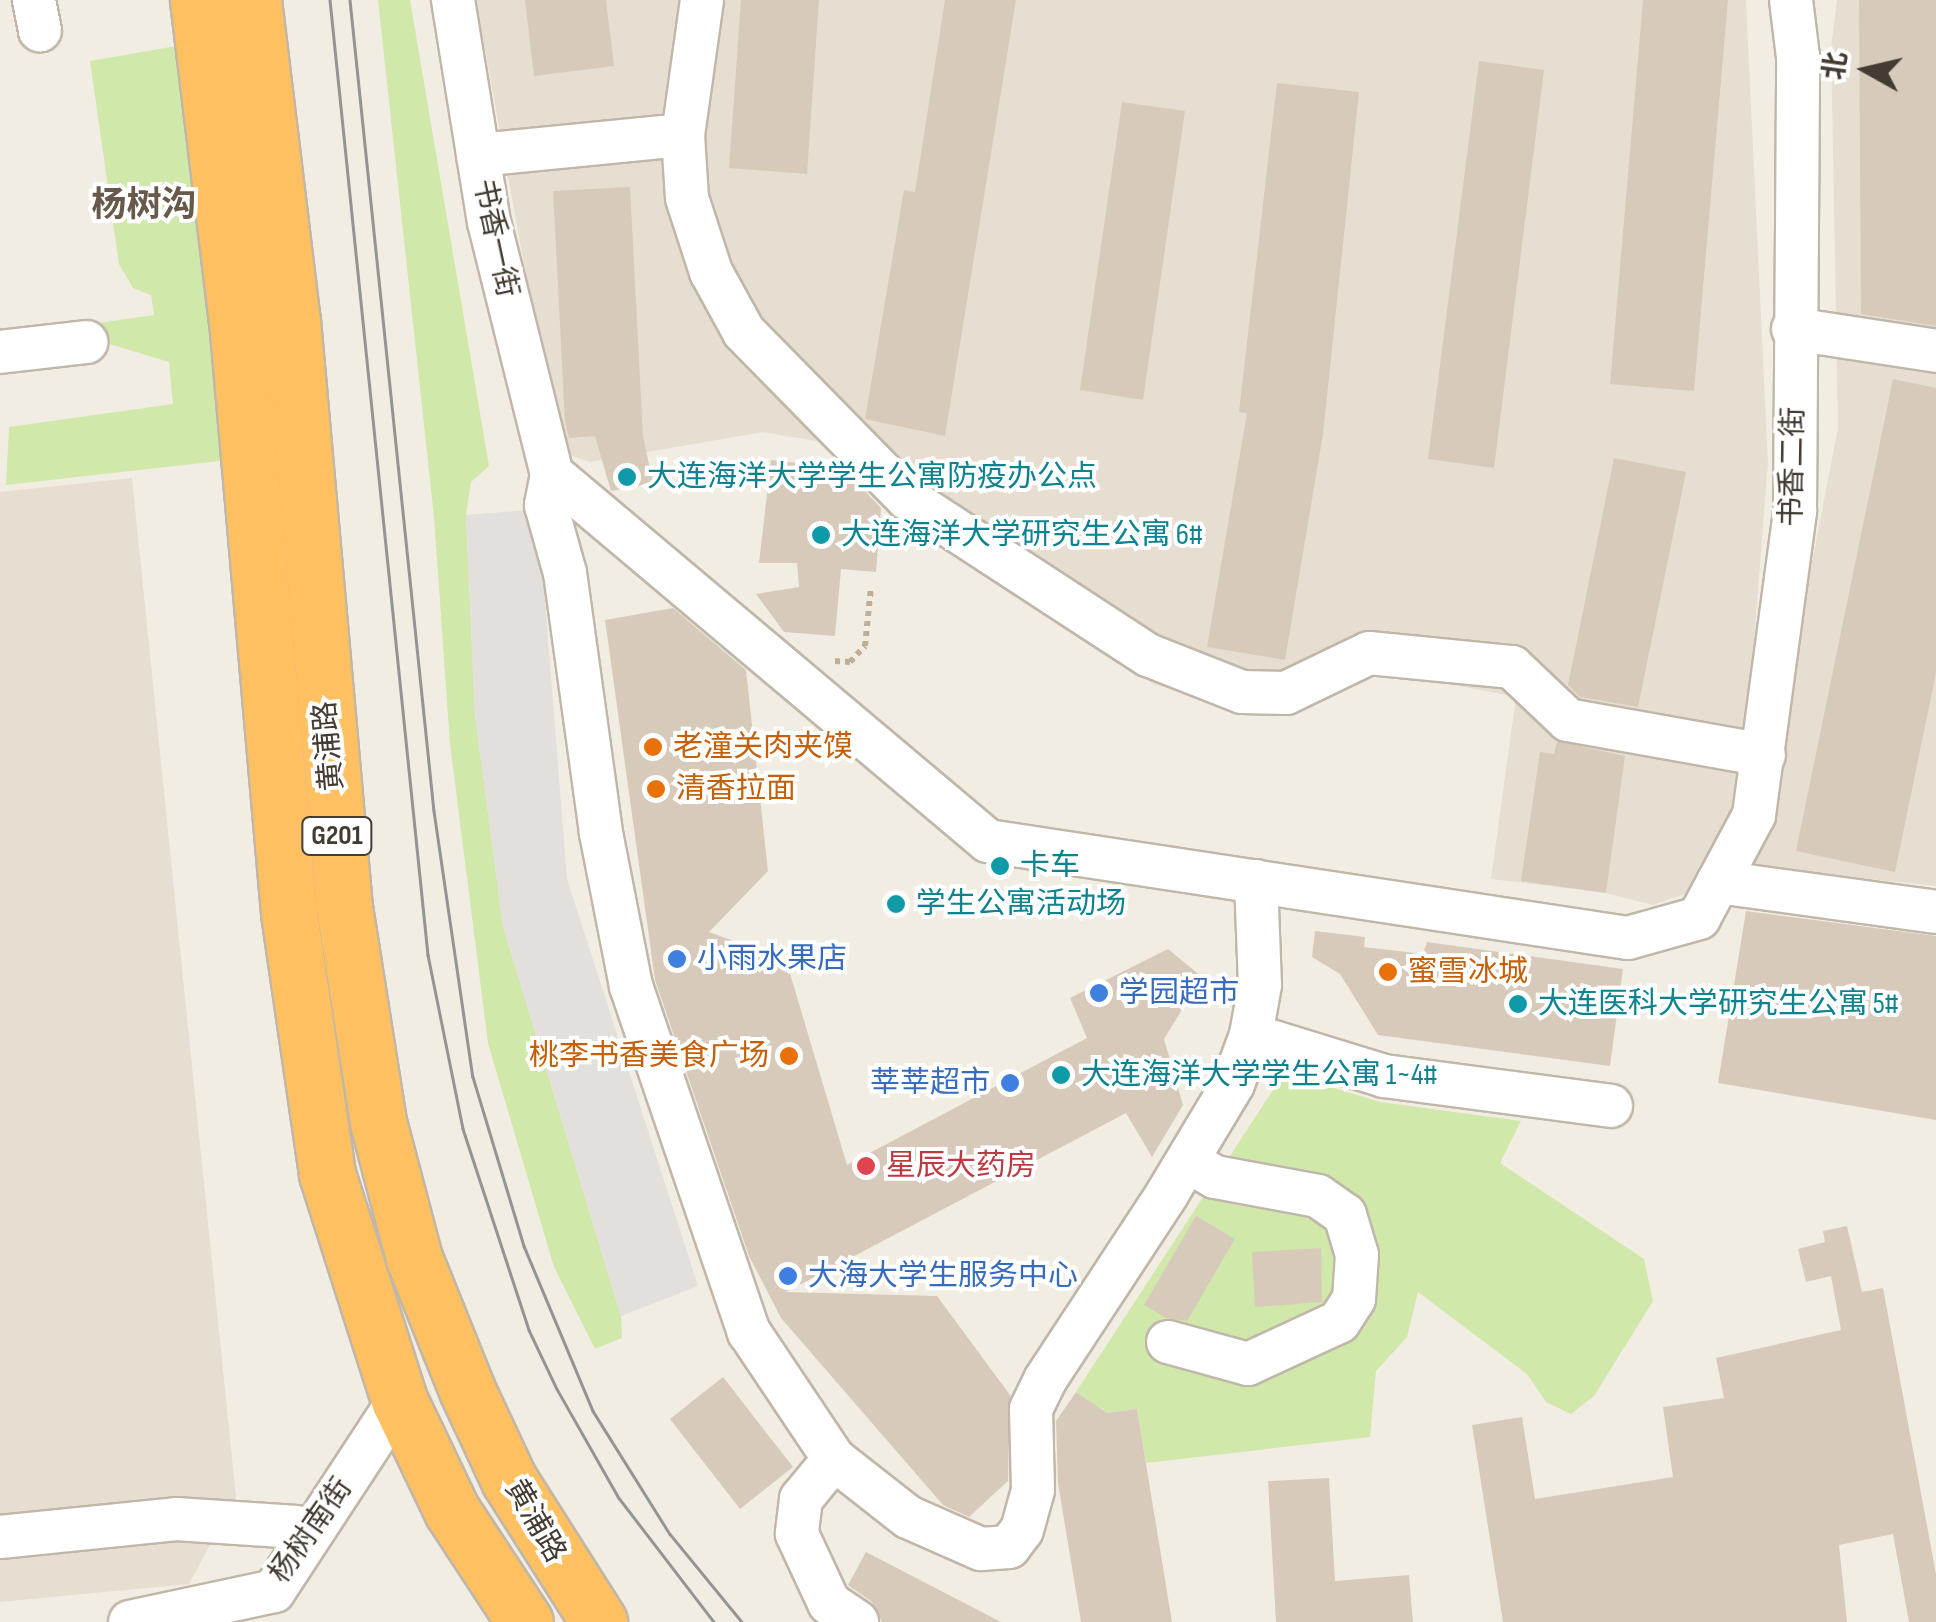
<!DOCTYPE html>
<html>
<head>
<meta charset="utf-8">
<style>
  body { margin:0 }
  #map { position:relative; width:1936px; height:1622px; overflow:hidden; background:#f2ede3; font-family:"Sofia Sans Condensed","Noto Sans SC",sans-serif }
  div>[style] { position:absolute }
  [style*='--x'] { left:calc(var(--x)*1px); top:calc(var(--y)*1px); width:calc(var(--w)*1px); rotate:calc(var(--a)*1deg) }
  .residential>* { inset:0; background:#e6ded1 }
  .green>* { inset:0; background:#d0e8aa }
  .parking>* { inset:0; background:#e2dfdc }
  .building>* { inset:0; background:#d7cabb }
  .path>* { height:6px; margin-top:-3px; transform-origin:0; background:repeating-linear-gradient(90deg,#c0ae97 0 5px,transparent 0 10px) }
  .roads { filter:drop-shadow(2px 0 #c0b7a9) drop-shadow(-2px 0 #c0b7a9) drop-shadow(0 2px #c0b7a9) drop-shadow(0 -2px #c0b7a9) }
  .minor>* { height:42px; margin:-21px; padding:0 21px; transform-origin:21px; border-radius:21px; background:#fff }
  .highway>* { height:55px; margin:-27.5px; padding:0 27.5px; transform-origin:27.5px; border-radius:27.5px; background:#ffc061 }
  .tram>* { height:2.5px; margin:-1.25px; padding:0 1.25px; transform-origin:1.25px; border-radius:1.25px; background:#949494 }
  .dots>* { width:28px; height:28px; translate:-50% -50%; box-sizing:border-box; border:5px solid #fff; border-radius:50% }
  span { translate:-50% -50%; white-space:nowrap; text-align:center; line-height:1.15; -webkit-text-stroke:8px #fff; paint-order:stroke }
  .shield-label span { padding:2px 8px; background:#fff; border:2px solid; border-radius:8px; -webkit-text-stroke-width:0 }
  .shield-label { font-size:28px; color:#443c33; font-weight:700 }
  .street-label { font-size:30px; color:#443c33 }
  .culture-label { font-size:30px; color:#0d838f }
  .left { translate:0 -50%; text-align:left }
  .food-label { font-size:30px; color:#c56008 }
  .right { translate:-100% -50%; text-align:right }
  .shop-label { font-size:30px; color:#366cbe }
  .health-label { font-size:30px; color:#be3a42 }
  .quarter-label { font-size:35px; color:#675a4a; font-weight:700 }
  .north { position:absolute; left:1816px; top:20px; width:100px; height:100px; -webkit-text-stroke:8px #fff; paint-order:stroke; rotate:278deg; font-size:28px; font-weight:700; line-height:40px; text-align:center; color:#443c33 }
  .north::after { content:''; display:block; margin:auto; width:35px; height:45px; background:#443c33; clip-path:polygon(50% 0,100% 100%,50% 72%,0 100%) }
</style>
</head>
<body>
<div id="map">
  <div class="residential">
    <div style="clip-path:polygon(476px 0,1746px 0,1768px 463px,1744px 766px,1728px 834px,1692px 891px,1653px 905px,1606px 893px,1491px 879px,1516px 697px,1377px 670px,1257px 712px,1153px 684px,1078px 624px,911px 520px,894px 523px,893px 502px,839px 445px,763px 432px,590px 462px,558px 451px)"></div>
    <div style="clip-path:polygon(1837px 0,1936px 0,1936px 886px,1753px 867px,1838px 428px,1831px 48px)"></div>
    <div style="clip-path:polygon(132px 478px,236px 1497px,189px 1584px,0 1602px,0 492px)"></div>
  </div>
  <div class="green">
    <div style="clip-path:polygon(378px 0,410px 0,489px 466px,471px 482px,466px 515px,475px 714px,503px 926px,621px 1316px,622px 1338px,595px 1349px,554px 1267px,488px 1043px,450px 744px,434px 517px)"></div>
    <div style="clip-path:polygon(182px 45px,228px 460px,6px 485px,9px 427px,173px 404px,169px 362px,103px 342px,99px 323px,154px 315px,151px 295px,133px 288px,119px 264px,90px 61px)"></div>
    <div style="clip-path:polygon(1284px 1073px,1380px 1102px,1521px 1121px,1500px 1163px,1644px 1259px,1653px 1301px,1594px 1396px,1571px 1414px,1546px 1402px,1527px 1374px,1418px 1292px,1407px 1337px,1376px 1371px,1370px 1437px,1146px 1463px,1137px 1409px,1107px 1413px,1076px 1392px)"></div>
  </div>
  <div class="parking">
    <div style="clip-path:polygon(529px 510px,541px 551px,567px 879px,698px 1286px,621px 1316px,503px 926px,475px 714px,466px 515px)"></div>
  </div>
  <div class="building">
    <div style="clip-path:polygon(525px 0,606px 0,614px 66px,534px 76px)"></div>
    <div style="clip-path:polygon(741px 0,819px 0,807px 174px,729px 168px)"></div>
    <div style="clip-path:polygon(945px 0,1016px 0,945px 436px,865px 419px,904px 190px,915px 192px)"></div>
    <div style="clip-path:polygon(1643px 0,1728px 0,1694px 391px,1610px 384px)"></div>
    <div style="clip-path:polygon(1859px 0,1936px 0,1936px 326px,1861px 314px)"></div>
    <div style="clip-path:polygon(1479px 61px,1544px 70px,1494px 468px,1428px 459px)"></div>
    <div style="clip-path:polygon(1277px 83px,1359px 92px,1323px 434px,1285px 660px,1207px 647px,1247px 413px,1239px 412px)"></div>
    <div style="clip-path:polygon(1122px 102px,1185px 111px,1143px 400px,1080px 390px)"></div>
    <div style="clip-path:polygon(630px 187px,643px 436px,653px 483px,611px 491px,595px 436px,569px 438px,565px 421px,553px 191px)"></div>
    <div style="clip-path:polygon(1893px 379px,1936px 388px,1936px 673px,1895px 872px,1796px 851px)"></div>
    <div style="clip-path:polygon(1614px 458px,1686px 472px,1638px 707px,1580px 697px,1568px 685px)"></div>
    <div style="clip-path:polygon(771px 460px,843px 468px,881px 508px,876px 572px,841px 569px,835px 636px,784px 632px,756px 594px,799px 587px,797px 563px,759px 563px)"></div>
    <div style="clip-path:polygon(673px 608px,746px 670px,768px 871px,709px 932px,786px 960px,847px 1165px,1087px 1038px,1070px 998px,1168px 949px,1202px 977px,1164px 1039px,1183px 1105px,1152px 1157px,1126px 1113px,786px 1292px,937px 1296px,1010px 1395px,1008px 1481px,969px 1517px,943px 1505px,781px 1318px,749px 1256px,655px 980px,605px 620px)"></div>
    <div style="clip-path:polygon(1557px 741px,1625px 756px,1606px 893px,1521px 881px,1540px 752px,1554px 754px)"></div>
    <div style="clip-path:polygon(1746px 911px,1936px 936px,1936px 1120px,1718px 1083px)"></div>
    <div style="clip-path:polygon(1315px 931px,1365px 937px,1364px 947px,1423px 954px,1427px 942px,1623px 969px,1610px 1066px,1378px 1035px,1340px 974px,1312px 957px)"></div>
    <div style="clip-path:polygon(1196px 1216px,1235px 1239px,1187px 1321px,1166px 1318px,1144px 1305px)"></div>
    <div style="clip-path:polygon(1847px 1226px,1862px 1292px,1883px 1288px,1936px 1574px,1936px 1622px,1909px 1622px,1893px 1534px,1839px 1545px,1847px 1622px,1503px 1622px,1472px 1425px,1522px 1417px,1535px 1499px,1673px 1477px,1663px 1407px,1724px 1398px,1716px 1358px,1841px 1330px,1831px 1276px,1806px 1282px,1798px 1249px,1825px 1242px,1823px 1231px)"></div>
    <div style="clip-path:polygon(1321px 1248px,1322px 1302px,1255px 1307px,1252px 1252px)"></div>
    <div style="clip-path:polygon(723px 1377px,793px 1467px,740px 1509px,670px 1419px)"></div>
    <div style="clip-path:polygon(1076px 1392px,1107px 1413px,1137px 1409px,1172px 1622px,1081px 1622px,1058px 1483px,1056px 1421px)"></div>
    <div style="clip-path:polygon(1329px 1478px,1335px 1581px,1409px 1575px,1413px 1622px,1276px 1622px,1268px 1481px)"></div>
    <div style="clip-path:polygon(866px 1552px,1001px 1622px,882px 1622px,872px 1602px,848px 1585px)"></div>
  </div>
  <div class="path">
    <div style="--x:835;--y:661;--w:15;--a:4"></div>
    <div style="--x:850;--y:662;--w:22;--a:-47"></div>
    <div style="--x:865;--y:646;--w:59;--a:-84.2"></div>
  </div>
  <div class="roads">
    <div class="minor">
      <div style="--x:34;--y:0;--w:31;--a:79"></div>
      <div style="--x:453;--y:0;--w:225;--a:80.8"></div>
      <div style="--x:489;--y:222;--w:260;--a:76"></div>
      <div style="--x:552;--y:474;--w:32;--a:101"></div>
      <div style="--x:546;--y:505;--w:71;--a:74.4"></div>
      <div style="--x:565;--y:573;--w:262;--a:82.1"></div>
      <div style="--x:601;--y:833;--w:156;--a:78.9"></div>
      <div style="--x:631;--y:986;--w:366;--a:71.2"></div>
      <div style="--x:749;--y:1332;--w:153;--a:56.2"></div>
      <div style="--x:834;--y:1459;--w:94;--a:38.1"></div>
      <div style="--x:908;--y:1517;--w:80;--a:23.7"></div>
      <div style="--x:981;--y:1549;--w:28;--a:-4"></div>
      <div style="--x:1009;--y:1547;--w:21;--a:-53"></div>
      <div style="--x:1022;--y:1530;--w:41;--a:-74.6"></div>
      <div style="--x:1033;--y:1490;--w:81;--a:-91.4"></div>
      <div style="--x:1031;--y:1409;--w:32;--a:-64"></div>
      <div style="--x:1045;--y:1380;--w:222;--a:-56.7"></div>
      <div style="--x:1167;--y:1194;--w:128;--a:-59"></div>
      <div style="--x:1233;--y:1084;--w:52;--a:-69.8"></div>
      <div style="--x:1251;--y:1035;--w:51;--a:-79.8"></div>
      <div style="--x:1260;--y:985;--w:104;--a:-92.2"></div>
      <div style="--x:702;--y:0;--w:136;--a:98"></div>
      <div style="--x:683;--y:135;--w:63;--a:86.4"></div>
      <div style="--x:687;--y:198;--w:78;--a:72"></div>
      <div style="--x:711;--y:272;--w:68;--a:61.2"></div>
      <div style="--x:744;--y:332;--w:233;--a:45.5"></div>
      <div style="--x:907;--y:498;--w:288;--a:33.1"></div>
      <div style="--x:1148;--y:655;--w:101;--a:21.5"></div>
      <div style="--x:1242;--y:692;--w:44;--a:1.3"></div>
      <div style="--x:1286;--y:693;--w:92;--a:-25.7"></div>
      <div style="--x:1369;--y:653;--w:144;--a:5.6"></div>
      <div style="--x:1512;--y:667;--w:77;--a:43.4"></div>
      <div style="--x:1568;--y:720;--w:199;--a:10.1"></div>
      <div style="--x:478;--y:155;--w:206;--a:-5.6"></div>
      <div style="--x:1793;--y:329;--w:145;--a:8.7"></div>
      <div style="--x:0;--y:352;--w:87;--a:-6.6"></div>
      <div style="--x:552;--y:474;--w:570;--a:40.09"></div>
      <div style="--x:988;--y:841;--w:647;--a:8.62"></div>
      <div style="--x:1628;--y:938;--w:74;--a:-15.7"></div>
      <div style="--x:1699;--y:918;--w:117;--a:-61.9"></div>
      <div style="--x:1754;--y:815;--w:306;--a:-82.3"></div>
      <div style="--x:1795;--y:512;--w:455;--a:-89.6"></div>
      <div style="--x:1798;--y:57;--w:57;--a:-97"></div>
      <div style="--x:1718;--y:882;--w:220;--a:7.8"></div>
      <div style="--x:1251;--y:1035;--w:139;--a:17.1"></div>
      <div style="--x:1384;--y:1076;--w:229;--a:7.5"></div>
      <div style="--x:1168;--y:1342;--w:83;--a:15.4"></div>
      <div style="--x:1248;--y:1364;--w:100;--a:-24.8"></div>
      <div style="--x:1339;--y:1322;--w:27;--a:-57"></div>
      <div style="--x:1354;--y:1299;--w:44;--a:-86.1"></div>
      <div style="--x:1357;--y:1255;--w:42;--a:-106.7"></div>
      <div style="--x:1345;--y:1215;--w:33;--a:-145"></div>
      <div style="--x:1318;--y:1196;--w:105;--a:-169.5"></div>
      <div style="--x:1215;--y:1177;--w:32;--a:-150"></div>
      <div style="--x:834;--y:1459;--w:52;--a:129.5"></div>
      <div style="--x:801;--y:1499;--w:35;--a:97"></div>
      <div style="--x:797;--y:1534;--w:76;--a:65.1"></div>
      <div style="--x:829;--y:1603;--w:34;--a:34"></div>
      <div style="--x:0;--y:1537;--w:177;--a:-5.8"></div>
      <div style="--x:176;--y:1519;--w:121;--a:3.8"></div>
      <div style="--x:130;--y:1622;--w:147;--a:-12.1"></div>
      <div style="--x:274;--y:1591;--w:228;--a:-56.8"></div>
    </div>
    <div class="highway">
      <div style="--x:198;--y:0;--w:333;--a:83.1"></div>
      <div style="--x:238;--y:331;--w:584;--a:84.99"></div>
      <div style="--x:289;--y:913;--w:264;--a:81.7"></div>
      <div style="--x:327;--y:1174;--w:237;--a:72.3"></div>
      <div style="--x:399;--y:1400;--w:123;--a:64.5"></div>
      <div style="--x:452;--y:1511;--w:133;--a:56.7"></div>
      <div style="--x:253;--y:0;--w:322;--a:83.1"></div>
      <div style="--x:292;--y:320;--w:589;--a:84.94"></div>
      <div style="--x:344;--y:907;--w:218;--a:81"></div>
      <div style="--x:378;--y:1122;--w:141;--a:75.2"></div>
      <div style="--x:414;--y:1258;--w:142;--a:68.1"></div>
      <div style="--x:467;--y:1390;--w:99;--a:65"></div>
      <div style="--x:509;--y:1480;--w:168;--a:57.6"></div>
    </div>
  </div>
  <div class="tram">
    <div style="--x:330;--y:0;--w:960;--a:84.14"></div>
    <div style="--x:428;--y:955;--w:177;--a:78.6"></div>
    <div style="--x:463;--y:1129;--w:212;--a:71.8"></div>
    <div style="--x:529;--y:1330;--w:65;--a:64.6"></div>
    <div style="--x:557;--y:1389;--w:125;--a:60.4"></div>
    <div style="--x:619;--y:1498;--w:156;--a:52.5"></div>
    <div style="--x:350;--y:0;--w:815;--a:84.09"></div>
    <div style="--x:434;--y:811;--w:269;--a:81.7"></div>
    <div style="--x:473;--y:1077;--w:177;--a:73.2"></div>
    <div style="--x:524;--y:1246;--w:179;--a:67.3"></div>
    <div style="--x:593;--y:1411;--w:145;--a:58"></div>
    <div style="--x:670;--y:1534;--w:114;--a:50.7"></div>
  </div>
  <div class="dots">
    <div style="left:627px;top:477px;background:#0f9aa8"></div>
    <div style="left:821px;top:535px;background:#0f9aa8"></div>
    <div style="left:653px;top:747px;background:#e8710a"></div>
    <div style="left:656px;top:789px;background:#e8710a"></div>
    <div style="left:1000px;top:866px;background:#0f9aa8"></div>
    <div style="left:896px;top:904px;background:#0f9aa8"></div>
    <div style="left:677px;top:959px;background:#3f7fe0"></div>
    <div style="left:1388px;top:972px;background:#e8710a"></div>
    <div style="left:1099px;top:993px;background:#3f7fe0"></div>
    <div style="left:1518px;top:1004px;background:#0f9aa8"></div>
    <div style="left:789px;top:1056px;background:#e8710a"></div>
    <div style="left:1061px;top:1075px;background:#0f9aa8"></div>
    <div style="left:1010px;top:1083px;background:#3f7fe0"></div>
    <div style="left:866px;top:1166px;background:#e0444e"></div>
    <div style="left:788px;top:1276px;background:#3f7fe0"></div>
  </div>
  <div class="shield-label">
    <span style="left:337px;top:836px">G201</span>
  </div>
  <div class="street-label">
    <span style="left:495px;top:238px;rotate:78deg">书香一街</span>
    <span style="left:1793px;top:467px;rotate:-89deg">书香二街</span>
    <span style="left:329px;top:746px;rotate:-95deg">黄浦路</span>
    <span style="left:535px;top:1521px;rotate:60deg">黄浦路</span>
    <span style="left:311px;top:1531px;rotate:-55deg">杨树南街</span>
  </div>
  <div class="culture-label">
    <span class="left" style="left:647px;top:477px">大连海洋大学学生公寓防疫办公点</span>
    <span class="left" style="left:841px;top:535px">大连海洋大学研究生公寓 6#</span>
    <span class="left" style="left:1020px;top:866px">卡车</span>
    <span class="left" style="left:916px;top:904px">学生公寓活动场</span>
    <span class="left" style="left:1538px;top:1004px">大连医科大学研究生公寓 5#</span>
    <span class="left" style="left:1081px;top:1075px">大连海洋大学学生公寓 1~4#</span>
  </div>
  <div class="food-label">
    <span class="left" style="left:673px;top:747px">老潼关肉夹馍</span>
    <span class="left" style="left:676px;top:789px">清香拉面</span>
    <span class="left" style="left:1408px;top:972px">蜜雪冰城</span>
    <span class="right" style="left:769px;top:1056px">桃李书香美食广场</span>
  </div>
  <div class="shop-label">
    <span class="left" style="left:697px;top:959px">小雨水果店</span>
    <span class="left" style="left:1119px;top:993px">学园超市</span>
    <span class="right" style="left:990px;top:1083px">莘莘超市</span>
    <span class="left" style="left:808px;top:1276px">大海大学生服务中心</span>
  </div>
  <div class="health-label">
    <span class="left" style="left:886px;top:1166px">星辰大药房</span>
  </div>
  <div class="quarter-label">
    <span style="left:144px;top:206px">杨树沟</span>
  </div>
  <div class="north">北</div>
</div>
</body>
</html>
